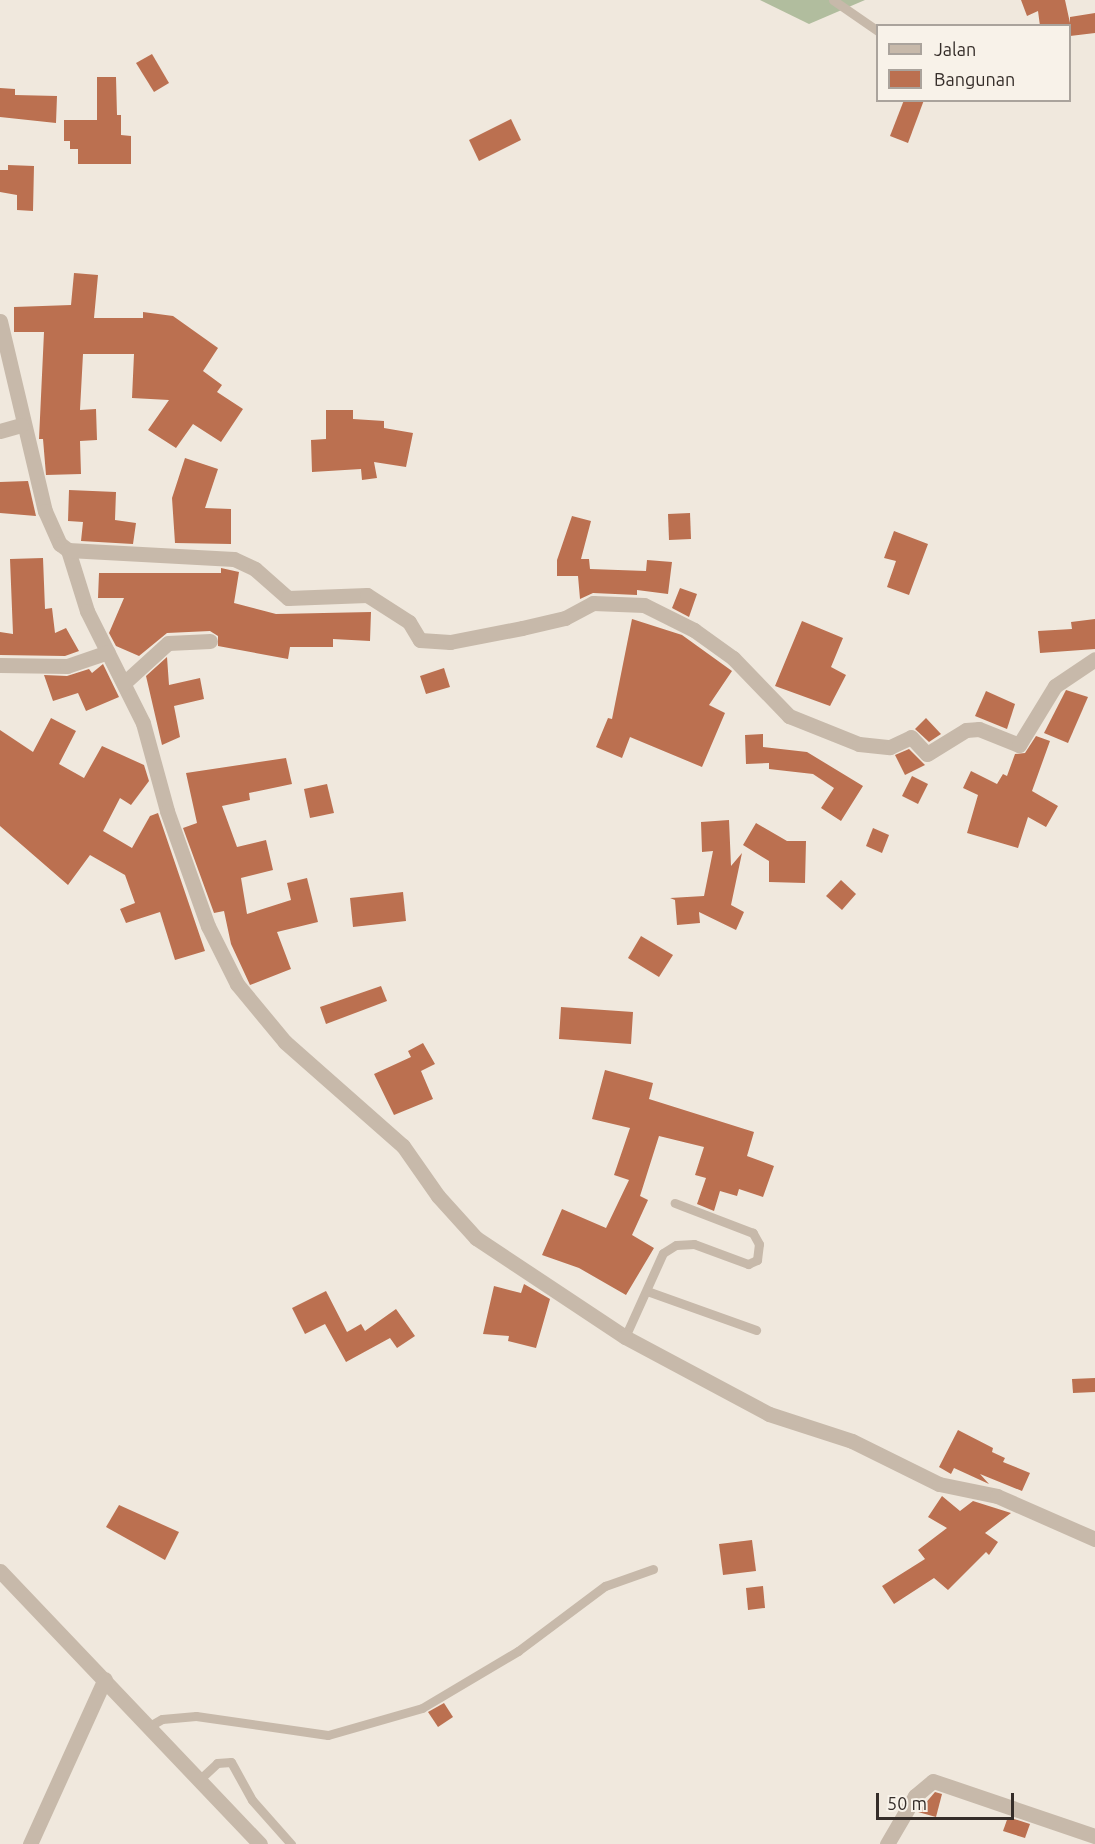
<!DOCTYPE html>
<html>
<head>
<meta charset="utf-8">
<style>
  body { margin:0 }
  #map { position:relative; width:1095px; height:1844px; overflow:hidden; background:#f0e8dd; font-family:Ubuntu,sans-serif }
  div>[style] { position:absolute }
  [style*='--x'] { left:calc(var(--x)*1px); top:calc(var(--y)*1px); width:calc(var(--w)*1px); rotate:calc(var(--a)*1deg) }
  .green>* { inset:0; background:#b1bd9e }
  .building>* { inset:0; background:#bb7050 }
  .service>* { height:9px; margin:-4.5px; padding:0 4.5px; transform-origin:4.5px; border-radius:4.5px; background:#c7b9aa }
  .minor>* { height:15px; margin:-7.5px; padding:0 7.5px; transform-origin:7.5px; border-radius:7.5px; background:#c7b9aa }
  span { translate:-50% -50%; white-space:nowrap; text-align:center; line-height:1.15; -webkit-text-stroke:6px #f8f2e9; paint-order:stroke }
  .legend { position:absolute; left:876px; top:24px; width:195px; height:78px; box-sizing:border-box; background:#f8f2e9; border:2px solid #aaa39c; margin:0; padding:8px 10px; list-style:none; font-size:18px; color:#352d29 }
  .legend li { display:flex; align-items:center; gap:12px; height:30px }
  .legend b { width:30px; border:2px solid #aaa39c }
  .scale { position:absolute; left:876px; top:1793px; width:138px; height:27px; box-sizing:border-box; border:3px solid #352d29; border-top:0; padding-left:8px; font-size:18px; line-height:21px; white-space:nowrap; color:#352d29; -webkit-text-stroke:4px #f8f2e9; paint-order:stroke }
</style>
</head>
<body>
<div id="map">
  <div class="green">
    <div style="clip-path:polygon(760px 0,865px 0,809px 24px)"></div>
  </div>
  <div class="building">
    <div style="clip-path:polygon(1021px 0,1065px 0,1070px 23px,1070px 17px,1095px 13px,1095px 33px,1070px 36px,1070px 26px,1040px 26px,1038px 11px,1027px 16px)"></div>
    <div style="clip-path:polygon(152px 54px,169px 83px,154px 92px,136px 63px)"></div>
    <div style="clip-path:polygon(97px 77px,116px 77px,117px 115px,121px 115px,121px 135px,131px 136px,131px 164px,78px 164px,78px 149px,70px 149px,70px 141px,64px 141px,64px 120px,97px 120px)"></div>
    <div style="clip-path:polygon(0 88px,15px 89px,15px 95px,57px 96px,56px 123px,0 117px)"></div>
    <div style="clip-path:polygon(904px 100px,924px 100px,908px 143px,890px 136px)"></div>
    <div style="clip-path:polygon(511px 119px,521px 140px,479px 161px,469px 140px)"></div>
    <div style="clip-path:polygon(8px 165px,34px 166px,33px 211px,17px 210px,17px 195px,0 192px,0 170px,8px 170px)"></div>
    <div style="clip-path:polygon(74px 273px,98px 275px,94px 318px,143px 318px,143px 312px,173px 316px,218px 348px,203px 371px,222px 385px,217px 392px,243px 409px,221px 442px,193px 424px,176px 448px,148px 430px,169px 400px,132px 398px,134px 354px,83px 354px,80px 410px,96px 409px,97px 440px,80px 441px,81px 474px,46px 475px,43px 439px,39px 439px,44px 332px,14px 332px,14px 307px,71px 305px)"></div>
    <div style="clip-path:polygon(326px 410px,353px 410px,353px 419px,384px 421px,384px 428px,413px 433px,406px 467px,374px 462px,377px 478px,362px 480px,361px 469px,312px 472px,311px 440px,326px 439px)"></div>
    <div style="clip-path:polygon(185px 458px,218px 469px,205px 508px,231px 509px,231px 544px,175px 543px,172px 498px)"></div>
    <div style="clip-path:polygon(28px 481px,36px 516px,0 513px,0 482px)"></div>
    <div style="clip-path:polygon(69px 490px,116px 492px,115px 520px,136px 523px,133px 544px,81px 541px,83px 522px,68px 521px)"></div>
    <div style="clip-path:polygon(690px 513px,691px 539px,669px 540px,668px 514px)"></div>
    <div style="clip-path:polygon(572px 516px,591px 521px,581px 559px,589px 559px,590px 569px,646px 571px,647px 560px,672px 562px,668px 594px,637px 590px,637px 595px,593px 593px,580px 599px,578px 576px,557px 576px,557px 560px)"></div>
    <div style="clip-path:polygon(894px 531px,928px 544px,909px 595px,887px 587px,896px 561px,884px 558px)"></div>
    <div style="clip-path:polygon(43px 558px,45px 609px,52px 608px,55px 633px,66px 628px,79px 651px,65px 656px,0 655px,0 632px,13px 634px,10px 559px)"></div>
    <div style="clip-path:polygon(221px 568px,239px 572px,234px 603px,276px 614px,371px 612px,370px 641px,333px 639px,333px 647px,290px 647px,288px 659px,218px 646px,218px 636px,210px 631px,167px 633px,139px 656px,116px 646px,109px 633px,124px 598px,98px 598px,99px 573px,221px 573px)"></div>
    <div style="clip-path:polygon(680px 588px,697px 594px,689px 617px,672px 608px)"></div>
    <div style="clip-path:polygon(632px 619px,682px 635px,732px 671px,709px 705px,725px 713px,702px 767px,630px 737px,622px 758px,596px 747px,608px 718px,612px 719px)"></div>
    <div style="clip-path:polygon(1095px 619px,1095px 649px,1040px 653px,1038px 631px,1072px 629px,1071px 622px)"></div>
    <div style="clip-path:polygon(802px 621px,843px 638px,831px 667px,846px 675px,830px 706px,775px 686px)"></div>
    <div style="clip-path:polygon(167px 657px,169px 685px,200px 678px,204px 699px,174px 706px,180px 737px,162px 745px,146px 676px)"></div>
    <div style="clip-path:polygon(103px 664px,119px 697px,86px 711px,78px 693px,53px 701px,44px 675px,67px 676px,89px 669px,92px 673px)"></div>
    <div style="clip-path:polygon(444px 668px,450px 687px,426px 694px,420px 676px)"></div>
    <div style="clip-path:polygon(1066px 690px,1088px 697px,1068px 743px,1044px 733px)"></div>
    <div style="clip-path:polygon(986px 691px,1015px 704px,1007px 729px,975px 716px)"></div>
    <div style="clip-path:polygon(51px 718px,76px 731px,59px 764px,84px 778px,102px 746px,144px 765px,149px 781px,131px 805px,120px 798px,103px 831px,132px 848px,150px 816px,158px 813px,205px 951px,175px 960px,160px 912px,126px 923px,120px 909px,135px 903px,125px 875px,90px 855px,68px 885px,0 826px,0 730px,33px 752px)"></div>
    <div style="clip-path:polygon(926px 718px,941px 734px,929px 742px,915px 729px)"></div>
    <div style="clip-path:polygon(763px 734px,763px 747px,807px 752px,863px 786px,841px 821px,821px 808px,834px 788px,813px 774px,769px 769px,769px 763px,746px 764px,745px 735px)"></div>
    <div style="clip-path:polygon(1036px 736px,1050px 741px,1032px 791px,1058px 806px,1046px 827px,1028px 817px,1018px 848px,967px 833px,978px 795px,963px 788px,971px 771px,997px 784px,1003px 774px,1007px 776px,1015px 754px,1025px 753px)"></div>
    <div style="clip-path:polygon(909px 749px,925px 765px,905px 775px,895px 755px)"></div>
    <div style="clip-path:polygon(286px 758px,292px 784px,249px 793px,250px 800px,222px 806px,237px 847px,266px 840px,273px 870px,241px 878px,247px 914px,291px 900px,287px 883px,307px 878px,318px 922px,277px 932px,291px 969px,250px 985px,231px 944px,224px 911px,214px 913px,183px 828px,197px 823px,186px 773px)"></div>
    <div style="clip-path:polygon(912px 776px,928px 784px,918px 804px,902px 796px)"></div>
    <div style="clip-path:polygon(327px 784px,334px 813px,310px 818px,304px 789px)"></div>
    <div style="clip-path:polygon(729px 820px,731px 866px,742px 853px,731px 905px,744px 912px,736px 930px,699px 912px,700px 923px,677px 925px,675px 900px,670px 898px,704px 896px,713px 851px,702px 852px,701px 822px)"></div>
    <div style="clip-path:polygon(756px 823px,787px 841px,806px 841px,805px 883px,769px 882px,769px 861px,743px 845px)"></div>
    <div style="clip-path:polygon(873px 828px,889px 835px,882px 853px,866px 846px)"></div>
    <div style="clip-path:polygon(841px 880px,856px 894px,842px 910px,826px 896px)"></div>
    <div style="clip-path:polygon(403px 892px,406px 921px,353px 927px,350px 898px)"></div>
    <div style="clip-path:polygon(641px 936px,673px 955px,659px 977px,628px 958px)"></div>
    <div style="clip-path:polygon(381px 986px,387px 1001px,326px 1024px,320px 1007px)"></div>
    <div style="clip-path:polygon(561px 1007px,633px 1012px,631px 1044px,559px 1039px)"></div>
    <div style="clip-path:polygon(423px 1043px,435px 1064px,421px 1071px,433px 1099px,394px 1115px,374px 1074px,411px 1057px,408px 1051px)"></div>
    <div style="clip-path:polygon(605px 1070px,653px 1083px,649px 1099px,754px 1132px,747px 1156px,774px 1166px,763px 1197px,739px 1189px,737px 1196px,720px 1191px,714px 1211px,697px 1204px,706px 1178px,695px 1175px,704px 1147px,659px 1136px,640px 1196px,648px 1200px,632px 1235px,654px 1248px,626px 1295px,579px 1268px,542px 1255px,562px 1209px,606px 1228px,629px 1180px,614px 1175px,630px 1128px,592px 1119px)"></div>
    <div style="clip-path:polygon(524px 1284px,550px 1299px,536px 1348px,508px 1341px,509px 1336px,483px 1334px,494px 1286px,521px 1293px)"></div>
    <div style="clip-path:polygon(326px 1291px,347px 1332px,361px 1324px,365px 1331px,396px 1309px,415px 1336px,397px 1348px,390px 1338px,346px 1362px,325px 1324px,305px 1334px,292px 1308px)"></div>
    <div style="clip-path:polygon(1095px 1378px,1095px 1392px,1073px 1393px,1072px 1379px)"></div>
    <div style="clip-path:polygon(958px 1430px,993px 1448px,992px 1452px,1005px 1458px,1003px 1462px,1030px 1473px,1022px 1491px,980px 1474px,989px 1484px,954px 1468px,951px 1474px,939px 1467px)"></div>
    <div style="clip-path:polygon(942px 1496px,960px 1511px,973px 1501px,1011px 1513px,985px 1533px,998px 1542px,989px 1555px,986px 1552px,948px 1590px,934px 1578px,894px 1604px,882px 1586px,925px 1559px,918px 1550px,947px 1528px,928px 1517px)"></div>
    <div style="clip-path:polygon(119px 1505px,179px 1532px,165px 1560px,106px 1527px)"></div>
    <div style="clip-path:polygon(752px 1540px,756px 1571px,723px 1575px,719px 1544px)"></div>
    <div style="clip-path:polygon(763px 1586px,765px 1608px,748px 1610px,746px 1588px)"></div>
    <div style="clip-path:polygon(444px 1703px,453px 1717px,438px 1727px,428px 1712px)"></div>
    <div style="clip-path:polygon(935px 1792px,942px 1794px,936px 1817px,918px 1812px)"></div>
    <div style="clip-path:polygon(1008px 1817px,1030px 1824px,1025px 1838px,1003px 1831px)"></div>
  </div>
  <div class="service">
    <div style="--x:833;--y:0;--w:55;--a:34.6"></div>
    <div style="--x:647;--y:1291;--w:116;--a:19.7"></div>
    <div style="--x:625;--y:1337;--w:92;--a:-65.7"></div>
    <div style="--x:663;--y:1253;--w:15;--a:-32"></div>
    <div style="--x:676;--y:1245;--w:18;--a:-3"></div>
    <div style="--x:694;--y:1244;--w:58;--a:20.3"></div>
    <div style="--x:748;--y:1264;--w:10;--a:-24"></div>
    <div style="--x:757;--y:1260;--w:16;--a:-83"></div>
    <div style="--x:759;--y:1244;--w:13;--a:-119"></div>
    <div style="--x:753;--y:1233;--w:84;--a:-159"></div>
    <div style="--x:148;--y:1727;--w:16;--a:-30"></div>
    <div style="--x:162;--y:1719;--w:34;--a:-5"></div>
    <div style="--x:196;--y:1716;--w:133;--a:8.2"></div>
    <div style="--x:328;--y:1735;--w:98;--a:-16"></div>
    <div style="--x:422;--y:1708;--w:112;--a:-30.7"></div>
    <div style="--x:518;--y:1651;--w:109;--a:-36.8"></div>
    <div style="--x:605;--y:1586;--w:51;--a:-19.5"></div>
    <div style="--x:199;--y:1780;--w:25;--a:-43"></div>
    <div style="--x:217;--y:1763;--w:14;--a:-4"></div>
    <div style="--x:231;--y:1762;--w:43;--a:61.1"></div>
    <div style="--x:252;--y:1800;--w:59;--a:48.4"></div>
  </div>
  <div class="minor">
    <div style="--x:0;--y:321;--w:195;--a:76.7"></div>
    <div style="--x:45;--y:511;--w:36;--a:66"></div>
    <div style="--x:60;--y:544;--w:10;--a:37"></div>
    <div style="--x:68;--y:550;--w:64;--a:72.7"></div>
    <div style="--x:87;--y:611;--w:125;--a:63.4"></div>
    <div style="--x:143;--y:723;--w:91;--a:74.7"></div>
    <div style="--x:167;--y:811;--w:122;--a:70.4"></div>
    <div style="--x:208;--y:926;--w:65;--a:63.4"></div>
    <div style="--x:237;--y:984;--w:75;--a:50.4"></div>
    <div style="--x:285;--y:1042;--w:157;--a:41.4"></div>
    <div style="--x:403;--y:1146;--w:61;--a:55"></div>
    <div style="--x:438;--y:1196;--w:57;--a:47.9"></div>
    <div style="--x:476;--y:1238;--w:179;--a:33.6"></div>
    <div style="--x:625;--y:1337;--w:163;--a:28.1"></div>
    <div style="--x:769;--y:1414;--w:87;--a:18"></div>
    <div style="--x:852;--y:1441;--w:97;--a:26.3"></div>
    <div style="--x:939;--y:1484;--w:59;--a:11.7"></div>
    <div style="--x:997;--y:1496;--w:107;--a:23.7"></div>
    <div style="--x:0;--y:431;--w:22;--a:-16"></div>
    <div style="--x:68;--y:550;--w:166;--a:3.1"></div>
    <div style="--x:234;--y:559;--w:23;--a:25"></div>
    <div style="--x:255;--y:569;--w:44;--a:41.3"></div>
    <div style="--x:288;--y:598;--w:79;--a:-2.2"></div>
    <div style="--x:367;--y:595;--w:50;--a:32.7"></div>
    <div style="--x:409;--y:622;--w:21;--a:59"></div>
    <div style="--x:420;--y:640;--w:30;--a:4"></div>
    <div style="--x:450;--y:642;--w:73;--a:-11"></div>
    <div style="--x:522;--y:628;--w:44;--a:-13.1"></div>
    <div style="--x:565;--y:618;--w:32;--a:-28"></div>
    <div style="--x:593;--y:603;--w:51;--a:2.2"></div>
    <div style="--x:644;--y:605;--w:56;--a:26.6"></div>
    <div style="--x:694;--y:630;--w:48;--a:35.7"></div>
    <div style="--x:733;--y:658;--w:81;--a:46"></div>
    <div style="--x:789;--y:716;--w:75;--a:21.8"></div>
    <div style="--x:859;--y:744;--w:31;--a:6"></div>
    <div style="--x:890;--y:747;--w:23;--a:-25"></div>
    <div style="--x:911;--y:737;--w:23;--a:47"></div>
    <div style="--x:927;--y:754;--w:46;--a:-31.6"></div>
    <div style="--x:966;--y:730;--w:13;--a:-4"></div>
    <div style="--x:979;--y:729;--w:43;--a:21.8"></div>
    <div style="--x:1019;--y:745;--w:69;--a:-58.6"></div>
    <div style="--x:1055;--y:686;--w:48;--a:-34"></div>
    <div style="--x:0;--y:665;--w:67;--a:0.9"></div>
    <div style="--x:67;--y:666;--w:43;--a:-18.9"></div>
    <div style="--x:124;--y:683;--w:59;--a:-42.3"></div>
    <div style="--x:168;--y:643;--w:42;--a:-2.7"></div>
    <div style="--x:0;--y:1571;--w:377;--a:46.4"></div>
    <div style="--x:30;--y:1844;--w:181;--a:-65.6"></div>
    <div style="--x:887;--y:1844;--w:56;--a:-59.7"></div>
    <div style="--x:915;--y:1796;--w:23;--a:-40"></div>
    <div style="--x:933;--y:1781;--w:171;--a:18.8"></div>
  </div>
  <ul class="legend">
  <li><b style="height:8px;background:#c7b9aa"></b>Jalan</li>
  <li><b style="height:16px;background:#bb7050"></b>Bangunan</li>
  </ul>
  <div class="scale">50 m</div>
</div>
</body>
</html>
